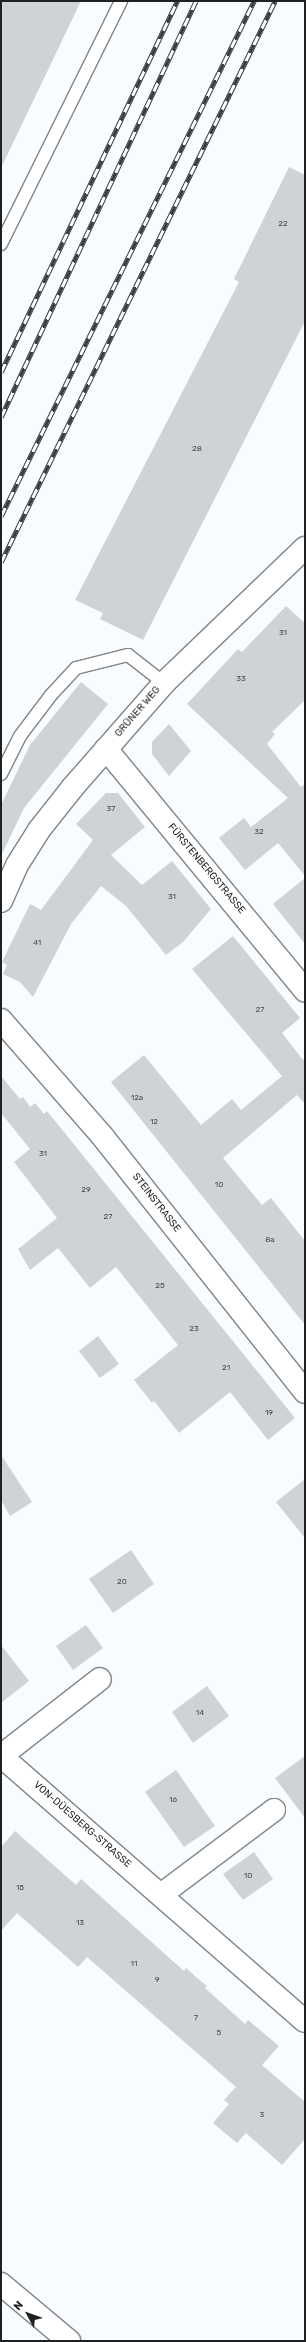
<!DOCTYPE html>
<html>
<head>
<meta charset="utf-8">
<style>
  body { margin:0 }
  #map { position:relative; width:306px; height:2342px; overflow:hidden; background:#f8fcfe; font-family:Rubik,sans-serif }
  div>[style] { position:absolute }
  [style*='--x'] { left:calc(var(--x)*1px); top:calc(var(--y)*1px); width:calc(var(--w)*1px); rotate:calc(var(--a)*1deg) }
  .building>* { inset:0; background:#cdd3d7 }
  .roads { filter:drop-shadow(1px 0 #808589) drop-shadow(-1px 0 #808589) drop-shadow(0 1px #808589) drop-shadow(0 -1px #808589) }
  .lane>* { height:12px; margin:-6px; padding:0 6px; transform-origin:6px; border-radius:6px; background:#fff }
  .street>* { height:22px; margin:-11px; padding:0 11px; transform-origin:11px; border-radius:11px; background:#fff }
  .rail>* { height:4.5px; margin-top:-2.25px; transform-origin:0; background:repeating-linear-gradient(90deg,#fff 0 9px,#393b3d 0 18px); box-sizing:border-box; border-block:1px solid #393b3d }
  span { translate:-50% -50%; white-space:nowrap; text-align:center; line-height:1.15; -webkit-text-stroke:3px #fff; paint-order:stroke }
  .number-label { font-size:8px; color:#4a4d4e }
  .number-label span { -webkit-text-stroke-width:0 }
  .street-label { font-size:10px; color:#1e2021 }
  .frame { position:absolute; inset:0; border:2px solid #1e2021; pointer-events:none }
  .north { position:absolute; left:8px; top:2294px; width:40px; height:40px; -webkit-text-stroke:3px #fff; paint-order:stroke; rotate:311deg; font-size:11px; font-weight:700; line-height:16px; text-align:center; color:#1e2021 }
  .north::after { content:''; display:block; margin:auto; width:14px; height:18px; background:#1e2021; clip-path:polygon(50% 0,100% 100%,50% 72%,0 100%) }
</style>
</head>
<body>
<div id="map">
  <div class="building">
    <div style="clip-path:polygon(1px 1px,81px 1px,1px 168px)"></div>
    <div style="clip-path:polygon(289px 167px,305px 175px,305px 321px,143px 640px,100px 619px,103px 613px,75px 600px,239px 282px,234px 279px)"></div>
    <div style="clip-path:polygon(286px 606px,305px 623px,305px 700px,272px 732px,275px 734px,267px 744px,301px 787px,305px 784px,305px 876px,278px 843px,245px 870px,219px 838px,244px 818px,251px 827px,288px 798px,187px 704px,238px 649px,242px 652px)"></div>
    <div style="clip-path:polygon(81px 682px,108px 704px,24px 808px,1px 856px,1px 805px,30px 745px)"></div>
    <div style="clip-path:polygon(169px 724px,191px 751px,169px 776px,152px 754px,152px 742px)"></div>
    <div style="clip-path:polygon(106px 793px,118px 793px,145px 827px,111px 855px,142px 885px,172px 861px,211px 909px,183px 942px,166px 955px,126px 906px,101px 886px,71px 924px,33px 997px,20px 982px,3px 974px,7px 965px,2px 962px,30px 904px,41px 910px,93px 840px,76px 824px)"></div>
    <div style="clip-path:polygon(305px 878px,305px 944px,273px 904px)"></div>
    <div style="clip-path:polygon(233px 936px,300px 1018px,282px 1033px,303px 1060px,305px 1058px,305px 1104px,297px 1095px,223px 1158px,262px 1205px,271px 1198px,305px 1241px,305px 1325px,111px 1082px,144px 1055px,201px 1125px,232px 1099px,241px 1110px,282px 1076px,192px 969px)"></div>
    <div style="clip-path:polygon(1px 1076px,20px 1099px,23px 1097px,30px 1107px,35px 1103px,44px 1114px,47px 1111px,295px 1418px,268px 1440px,230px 1392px,179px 1433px,154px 1401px,152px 1403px,134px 1380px,178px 1345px,116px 1267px,90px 1288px,58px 1248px,30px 1270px,18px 1249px,57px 1218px,14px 1162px,30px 1149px,1px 1113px)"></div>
    <div style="clip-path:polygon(98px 1336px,119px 1364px,100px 1378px,79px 1351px)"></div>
    <div style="clip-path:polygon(1px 1455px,32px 1502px,10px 1516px,1px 1500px)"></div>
    <div style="clip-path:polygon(305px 1479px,305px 1538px,276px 1502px)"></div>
    <div style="clip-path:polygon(131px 1550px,154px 1584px,113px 1613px,89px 1579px)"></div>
    <div style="clip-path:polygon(86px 1625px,103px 1648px,73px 1670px,56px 1646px)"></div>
    <div style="clip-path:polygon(1px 1645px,29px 1681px,1px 1703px)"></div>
    <div style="clip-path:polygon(207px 1686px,229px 1716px,193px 1743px,172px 1712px)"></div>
    <div style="clip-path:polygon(305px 1756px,305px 1818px,275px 1778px)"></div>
    <div style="clip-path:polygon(176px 1770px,215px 1826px,184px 1847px,145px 1792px)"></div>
    <div style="clip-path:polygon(15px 1831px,76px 1885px,81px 1879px,184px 1971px,186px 1968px,196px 1977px,207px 1986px,205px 1988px,245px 2024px,248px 2020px,279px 2046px,262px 2065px,305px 2102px,305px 2139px,282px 2165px,246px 2133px,237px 2143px,213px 2123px,229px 2104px,224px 2100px,236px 2087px,87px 1957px,78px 1967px,17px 1913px,1px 1931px,1px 1847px)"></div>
    <div style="clip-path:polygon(254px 1852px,273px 1879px,243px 1900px,223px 1874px)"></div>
  </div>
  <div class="roads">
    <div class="lane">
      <div style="--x:1;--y:244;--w:271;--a:-63.7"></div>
      <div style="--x:1;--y:774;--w:42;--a:-63.4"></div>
      <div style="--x:20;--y:736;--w:51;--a:-52.9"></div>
      <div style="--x:51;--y:695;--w:37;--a:-47"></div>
      <div style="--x:76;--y:668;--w:54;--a:-14"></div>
      <div style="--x:128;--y:655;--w:46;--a:37.9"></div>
    </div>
    <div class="street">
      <div style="--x:106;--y:749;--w:313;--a:50.5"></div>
      <div style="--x:1;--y:901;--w:39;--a:-66"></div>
      <div style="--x:17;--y:865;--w:41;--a:-57.8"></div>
      <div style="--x:39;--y:830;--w:55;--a:-51.7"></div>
      <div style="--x:73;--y:787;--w:138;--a:-48.8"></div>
      <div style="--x:164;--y:683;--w:195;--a:-43.8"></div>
      <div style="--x:1;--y:1020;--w:155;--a:48.9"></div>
      <div style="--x:103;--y:1137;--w:325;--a:51.6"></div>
      <div style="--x:1;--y:1756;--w:403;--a:41.1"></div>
      <div style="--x:1;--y:1756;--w:125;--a:-37.9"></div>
      <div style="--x:162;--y:1894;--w:140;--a:-36.9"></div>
      <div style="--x:1;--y:2284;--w:89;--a:40"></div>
    </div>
  </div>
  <div class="rail">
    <div style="--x:1;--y:372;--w:411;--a:-64.6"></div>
    <div style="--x:1;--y:417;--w:459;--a:-64.9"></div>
    <div style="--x:1;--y:516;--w:574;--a:-63.84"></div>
    <div style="--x:1;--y:562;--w:624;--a:-63.97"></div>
  </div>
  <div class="number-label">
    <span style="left:283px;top:224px">22</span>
    <span style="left:197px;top:449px">28</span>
    <span style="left:283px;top:633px">31</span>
    <span style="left:241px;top:679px">33</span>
    <span style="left:111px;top:809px">37</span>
    <span style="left:259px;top:832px">32</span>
    <span style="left:172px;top:897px">31</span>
    <span style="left:37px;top:943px">41</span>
    <span style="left:260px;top:1010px">27</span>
    <span style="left:137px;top:1098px">12a</span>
    <span style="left:154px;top:1122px">12</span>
    <span style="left:43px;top:1154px">31</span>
    <span style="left:219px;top:1185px">10</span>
    <span style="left:86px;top:1190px">29</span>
    <span style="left:108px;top:1217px">27</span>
    <span style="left:270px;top:1240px">8a</span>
    <span style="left:160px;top:1286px">25</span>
    <span style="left:194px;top:1329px">23</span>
    <span style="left:226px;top:1368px">21</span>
    <span style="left:269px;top:1413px">19</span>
    <span style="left:122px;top:1582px">20</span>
    <span style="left:200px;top:1713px">14</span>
    <span style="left:173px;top:1800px">16</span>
    <span style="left:248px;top:1876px">10</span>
    <span style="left:20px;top:1888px">15</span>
    <span style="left:80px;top:1923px">13</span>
    <span style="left:134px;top:1964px">11</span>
    <span style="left:157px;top:1980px">9</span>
    <span style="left:196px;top:2018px">7</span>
    <span style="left:219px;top:2033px">5</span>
    <span style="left:262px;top:2115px">3</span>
  </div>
  <div class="street-label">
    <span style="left:138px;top:712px;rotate:-49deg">GRÜNER WEG</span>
    <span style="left:206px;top:869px;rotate:50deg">FÜRSTENBERGSTRASSE</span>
    <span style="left:156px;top:1203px;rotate:52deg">STEINSTRASSE</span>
    <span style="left:82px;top:1825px;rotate:41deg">VON-DÜESBERG-STRASSE</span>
  </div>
  <div class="frame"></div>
  <div class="north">N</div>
</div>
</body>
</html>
